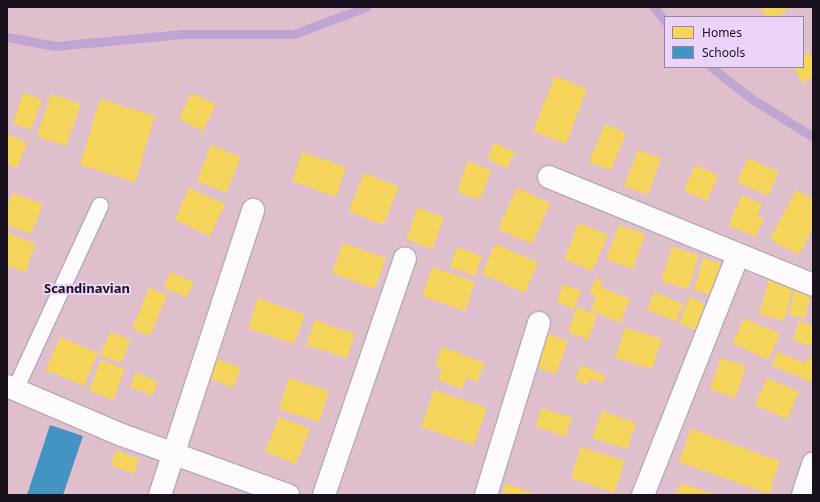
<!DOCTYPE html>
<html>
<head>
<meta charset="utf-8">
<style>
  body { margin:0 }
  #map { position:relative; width:820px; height:502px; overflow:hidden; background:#e9dcf1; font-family:"Noto Sans",sans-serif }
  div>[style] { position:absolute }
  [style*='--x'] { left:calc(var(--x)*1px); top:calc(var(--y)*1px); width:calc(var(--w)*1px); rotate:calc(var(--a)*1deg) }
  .green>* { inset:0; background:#dfbfcb }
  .homes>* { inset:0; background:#f6d55c }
  .schools>* { inset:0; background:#4393c3 }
  .stream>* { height:9px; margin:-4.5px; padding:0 4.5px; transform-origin:4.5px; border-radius:4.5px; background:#c0a4d2 }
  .roads { filter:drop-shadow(1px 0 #b4aabb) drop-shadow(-1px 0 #b4aabb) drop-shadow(0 1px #b4aabb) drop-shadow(0 -1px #b4aabb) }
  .lane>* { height:16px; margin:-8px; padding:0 8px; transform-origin:8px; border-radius:8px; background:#fcfafd }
  .street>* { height:22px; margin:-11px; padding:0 11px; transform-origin:11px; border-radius:11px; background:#fcfafd }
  span { translate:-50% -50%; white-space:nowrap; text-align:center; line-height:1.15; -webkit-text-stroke:4px #ebd3fa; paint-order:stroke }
  .neighbourhood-label { font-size:13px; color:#19111e; font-weight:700 }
  .frame { position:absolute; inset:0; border:8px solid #19111e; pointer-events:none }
  .legend { position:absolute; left:664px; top:16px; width:140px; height:52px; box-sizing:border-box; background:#ebd3fa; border:1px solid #9785a2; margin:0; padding:5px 7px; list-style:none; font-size:12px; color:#19111e }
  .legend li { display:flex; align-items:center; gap:8px; height:20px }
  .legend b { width:20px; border:1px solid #9785a2 }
</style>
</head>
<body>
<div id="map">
  <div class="green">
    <div style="clip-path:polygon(evenodd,7px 7px,813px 7px,813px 495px,7px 495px,7px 7px,665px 17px,803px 17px,803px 67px,665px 67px,665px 17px)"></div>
  </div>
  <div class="homes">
    <div style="clip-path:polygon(759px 7px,790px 7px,778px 17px,767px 17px)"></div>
    <div style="clip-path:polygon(809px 52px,813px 59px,813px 77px,803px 83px,793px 67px,803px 67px,803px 55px)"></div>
    <div style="clip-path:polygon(555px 76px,587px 89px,566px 144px,533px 131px)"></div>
    <div style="clip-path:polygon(23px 93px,42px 100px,31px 130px,13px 123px)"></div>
    <div style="clip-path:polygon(191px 93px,216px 104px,203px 131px,179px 119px)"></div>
    <div style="clip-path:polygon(51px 94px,81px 104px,66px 146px,37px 136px)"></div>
    <div style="clip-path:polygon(100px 99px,155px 116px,135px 182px,80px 165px)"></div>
    <div style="clip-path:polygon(605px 124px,626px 133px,611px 170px,589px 162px)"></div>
    <div style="clip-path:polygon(7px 134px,28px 143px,16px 168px,7px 164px)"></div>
    <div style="clip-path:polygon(494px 143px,515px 152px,507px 168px,487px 159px)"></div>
    <div style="clip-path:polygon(211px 145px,241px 157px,226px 193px,197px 181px)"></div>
    <div style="clip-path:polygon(638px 150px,661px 158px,648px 195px,624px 186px)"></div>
    <div style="clip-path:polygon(302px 152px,346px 167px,336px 197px,292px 181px)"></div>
    <div style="clip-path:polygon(748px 158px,779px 172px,768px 196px,737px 182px)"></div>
    <div style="clip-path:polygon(468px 161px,491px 170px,480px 200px,457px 192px)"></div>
    <div style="clip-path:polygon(695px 165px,718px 175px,707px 201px,684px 191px)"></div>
    <div style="clip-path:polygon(364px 173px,399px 187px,383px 225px,349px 211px)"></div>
    <div style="clip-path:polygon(189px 188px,225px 204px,210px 236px,175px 220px)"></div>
    <div style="clip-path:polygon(517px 188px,550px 203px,532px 244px,498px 229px)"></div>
    <div style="clip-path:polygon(796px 190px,813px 199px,813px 228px,799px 255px,770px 239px)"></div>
    <div style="clip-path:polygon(13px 193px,43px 204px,31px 234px,7px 225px,7px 208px)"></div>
    <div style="clip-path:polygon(742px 195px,762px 204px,757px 216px,764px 219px,755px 237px,728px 225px)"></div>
    <div style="clip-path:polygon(418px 208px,444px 217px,432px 249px,406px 239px)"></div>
    <div style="clip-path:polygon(579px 223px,608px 235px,592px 271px,564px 259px)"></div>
    <div style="clip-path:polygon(619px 225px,645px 234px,633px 269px,606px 259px)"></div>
    <div style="clip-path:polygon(8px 233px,36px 244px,25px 273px,7px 265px)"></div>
    <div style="clip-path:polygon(343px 243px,386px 258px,375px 289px,332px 273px)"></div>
    <div style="clip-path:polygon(495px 244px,538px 262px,525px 293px,482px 274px)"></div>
    <div style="clip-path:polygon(457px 247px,482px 256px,475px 276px,450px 267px)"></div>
    <div style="clip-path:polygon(672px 247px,699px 255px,688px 289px,661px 281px)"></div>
    <div style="clip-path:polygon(703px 258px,722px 264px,714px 295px,694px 290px)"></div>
    <div style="clip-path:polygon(432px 267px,475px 282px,465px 311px,422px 296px)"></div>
    <div style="clip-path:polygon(170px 272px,194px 282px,187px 297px,164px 288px)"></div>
    <div style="clip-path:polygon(770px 277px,794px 284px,784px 321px,759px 314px)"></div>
    <div style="clip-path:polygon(596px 278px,603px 281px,600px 287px,630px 299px,620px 323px,591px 310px,596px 296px,589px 293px)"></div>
    <div style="clip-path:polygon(563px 284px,581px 291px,574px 309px,557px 302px)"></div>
    <div style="clip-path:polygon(149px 288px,167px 295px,150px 336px,132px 329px)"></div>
    <div style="clip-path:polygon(795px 288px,811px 291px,805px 318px,789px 315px)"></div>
    <div style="clip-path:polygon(654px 292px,683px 304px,676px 321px,647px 310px)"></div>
    <div style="clip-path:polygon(690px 297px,708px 305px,697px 331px,679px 323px)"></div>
    <div style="clip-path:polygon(258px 298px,305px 315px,294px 344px,248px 328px)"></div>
    <div style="clip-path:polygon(577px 307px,597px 315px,588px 340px,568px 332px)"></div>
    <div style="clip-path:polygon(744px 318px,780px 334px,768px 360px,733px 343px)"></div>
    <div style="clip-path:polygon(315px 320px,355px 334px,347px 358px,306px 345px)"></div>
    <div style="clip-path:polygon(799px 321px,813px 326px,813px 347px,793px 340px)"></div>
    <div style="clip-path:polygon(625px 328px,662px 339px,652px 369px,615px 358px)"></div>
    <div style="clip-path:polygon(110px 332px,131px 340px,121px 363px,100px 355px)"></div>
    <div style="clip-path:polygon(545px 333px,568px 341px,556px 374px,533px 366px)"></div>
    <div style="clip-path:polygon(60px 337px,98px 353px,84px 386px,46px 370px)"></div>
    <div style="clip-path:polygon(442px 347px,485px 363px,477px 382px,467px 377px,462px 389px,438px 380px,442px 368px,435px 366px)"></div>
    <div style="clip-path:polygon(777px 352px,805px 363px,808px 358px,813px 360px,812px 382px,772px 366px)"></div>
    <div style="clip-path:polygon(216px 358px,241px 368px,233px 388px,208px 378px)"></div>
    <div style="clip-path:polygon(721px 358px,746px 366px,735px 398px,710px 389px)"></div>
    <div style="clip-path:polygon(101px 360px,125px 369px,113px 400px,89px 391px)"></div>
    <div style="clip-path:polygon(581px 365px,606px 376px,602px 383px,590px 378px,588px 385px,575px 380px)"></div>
    <div style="clip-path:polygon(136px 372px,158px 382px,152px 396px,130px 387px)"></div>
    <div style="clip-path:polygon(289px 378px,329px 391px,319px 422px,279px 409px)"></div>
    <div style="clip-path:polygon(767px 378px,799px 392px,787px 419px,755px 405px)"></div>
    <div style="clip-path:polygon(434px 390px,487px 408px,474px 445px,421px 427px)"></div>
    <div style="clip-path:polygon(542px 408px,572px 418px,565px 437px,535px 426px)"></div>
    <div style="clip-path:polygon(602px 411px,636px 423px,627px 449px,592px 438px)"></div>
    <div style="clip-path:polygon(279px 417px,310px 429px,296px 464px,265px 452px)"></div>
    <div style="clip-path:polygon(691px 429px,780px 461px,769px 494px,679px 462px)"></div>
    <div style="clip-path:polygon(581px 447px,625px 461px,614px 493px,571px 478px)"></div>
    <div style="clip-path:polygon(116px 450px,139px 459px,134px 474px,111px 465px)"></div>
    <div style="clip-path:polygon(506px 483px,535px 495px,502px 495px)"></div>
    <div style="clip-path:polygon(681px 483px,715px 495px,676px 495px)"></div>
  </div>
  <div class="schools">
    <div style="clip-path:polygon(50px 425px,83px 436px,63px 495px,27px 495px)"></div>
  </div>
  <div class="stream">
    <div style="--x:654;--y:7;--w:18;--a:52"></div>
    <div style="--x:7;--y:37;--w:49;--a:10.6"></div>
    <div style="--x:55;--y:46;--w:128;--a:-5.4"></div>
    <div style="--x:182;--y:34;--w:112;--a:0"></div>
    <div style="--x:294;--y:34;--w:77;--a:-20.6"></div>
    <div style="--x:711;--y:67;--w:52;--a:38"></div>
    <div style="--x:752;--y:99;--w:72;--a:31.9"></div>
  </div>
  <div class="roads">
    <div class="lane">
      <div style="--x:15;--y:390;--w:203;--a:-65.2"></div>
    </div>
    <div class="street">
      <div style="--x:549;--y:177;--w:285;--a:22.2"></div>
      <div style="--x:7;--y:386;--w:125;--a:23.1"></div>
      <div style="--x:122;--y:435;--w:177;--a:19.9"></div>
      <div style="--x:160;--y:495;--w:300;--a:-71.9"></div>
      <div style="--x:324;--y:495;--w:250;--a:-71.1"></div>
      <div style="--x:486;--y:495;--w:180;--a:-72.9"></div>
      <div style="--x:643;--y:495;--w:258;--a:-68.4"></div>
      <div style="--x:803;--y:495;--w:33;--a:-72"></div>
    </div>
  </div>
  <div class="neighbourhood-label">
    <span style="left:87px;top:288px">Scandinavian</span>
  </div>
  <div class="frame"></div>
  <ul class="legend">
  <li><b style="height:11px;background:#f6d55c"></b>Homes</li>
  <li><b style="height:11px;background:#4393c3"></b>Schools</li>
  </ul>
</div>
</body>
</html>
